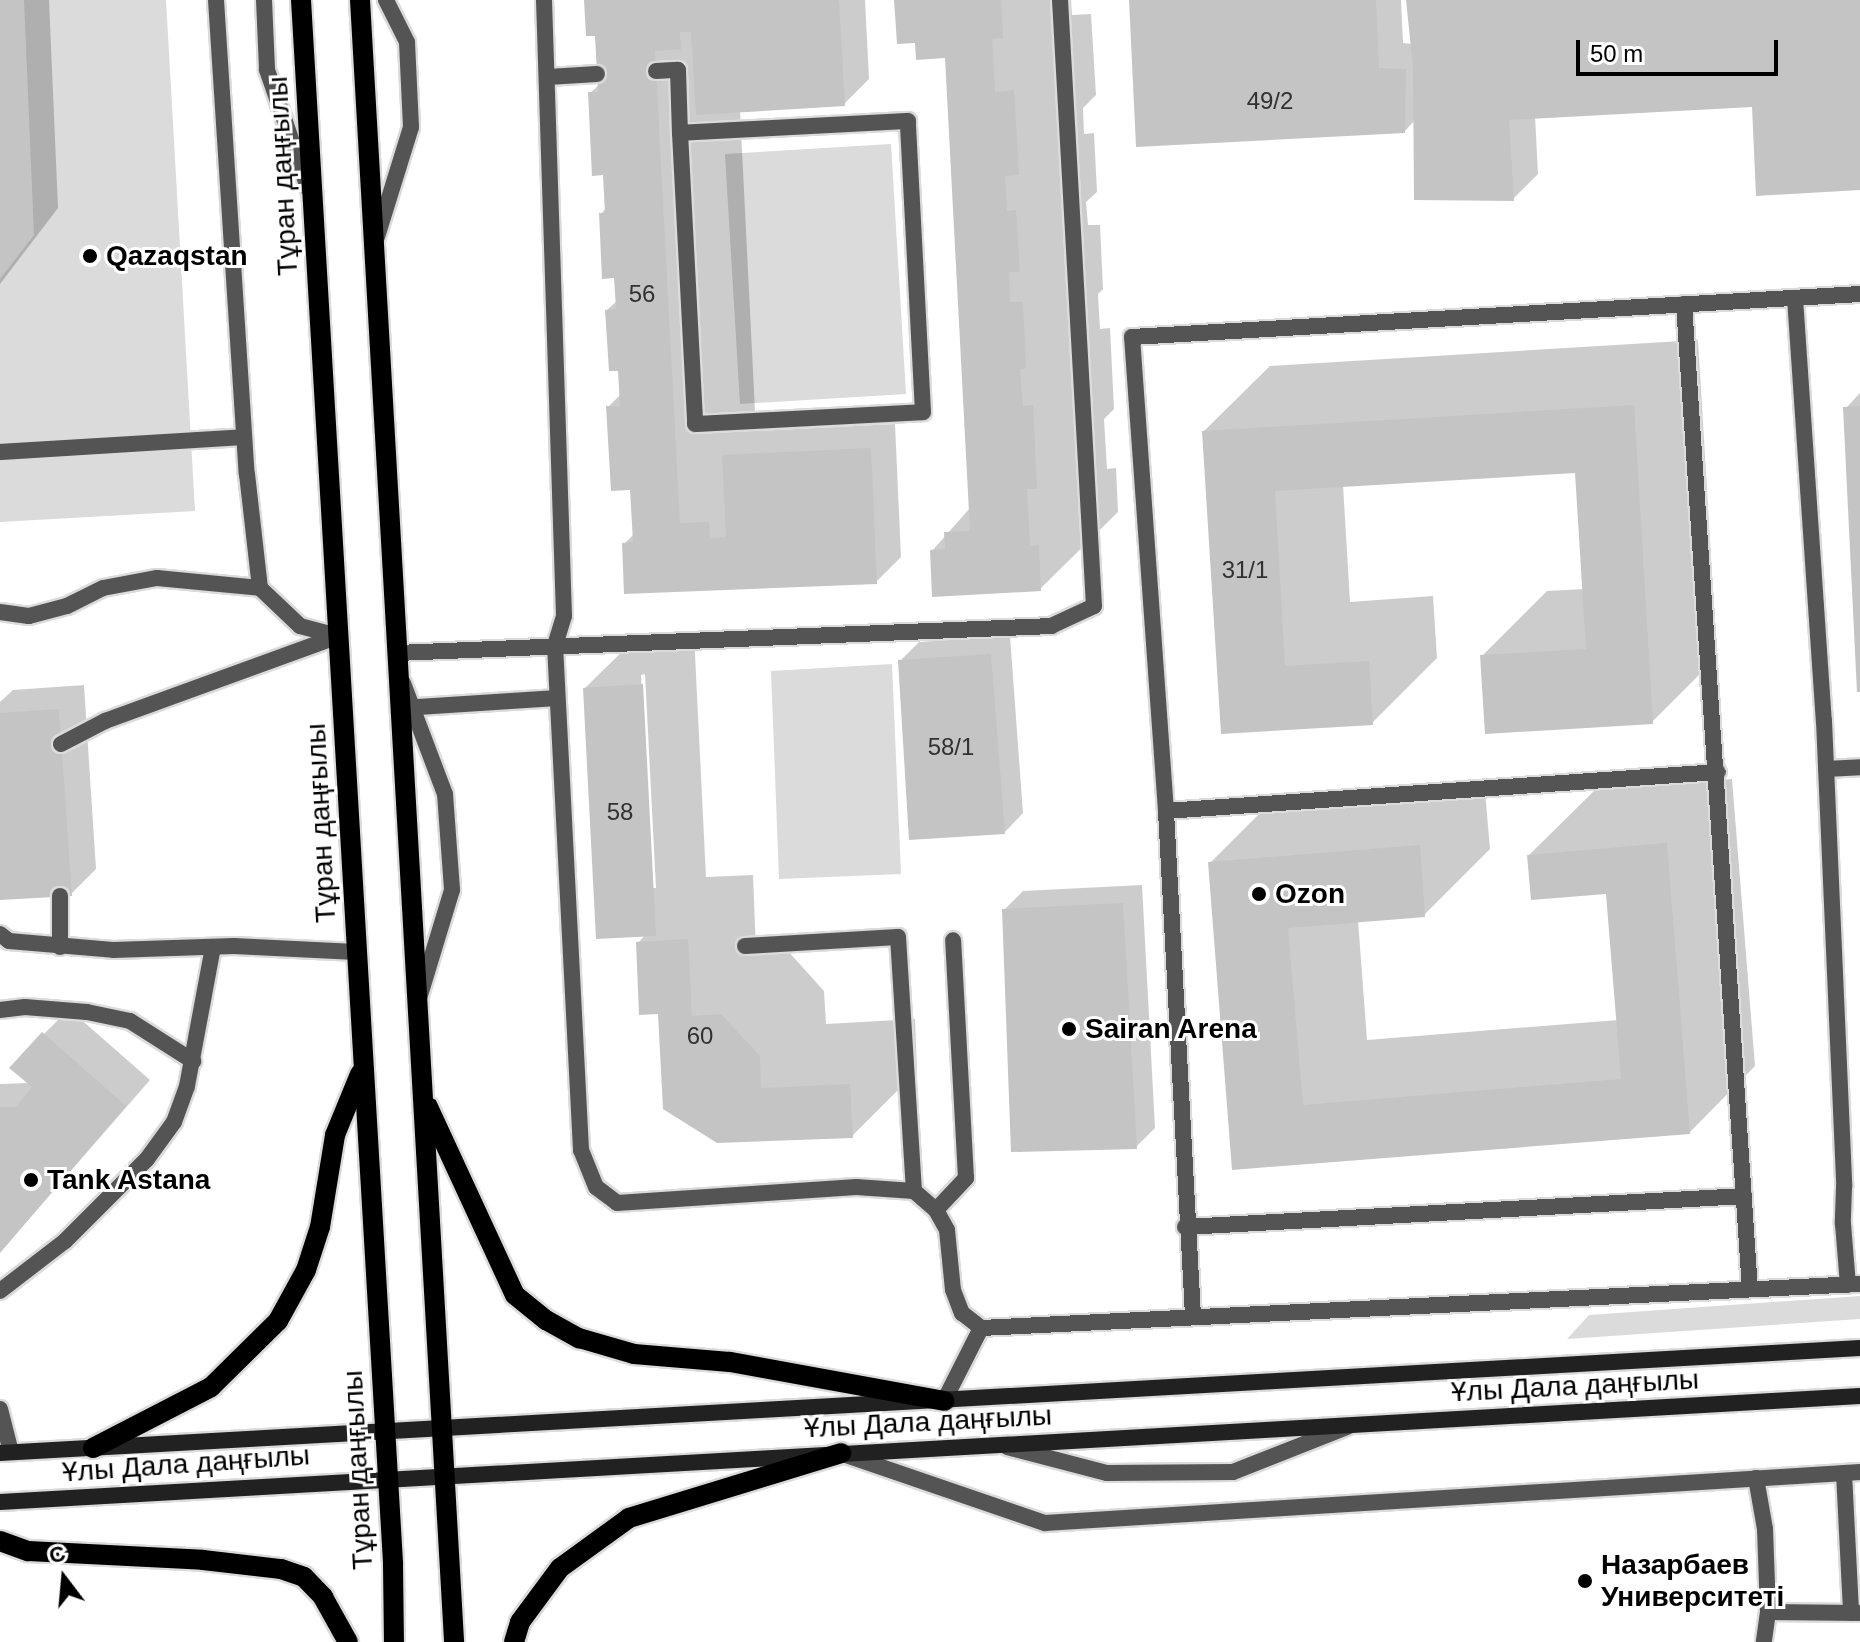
<!DOCTYPE html>
<html>
<head>
<meta charset="utf-8">
<style>
  body { margin:0 }
  #map { position:relative; width:1860px; height:1642px; overflow:hidden; background:#fff; font-family:Helvetica,sans-serif }
  div>[style] { position:absolute }
  [style*='--x'] { left:calc(var(--x)*1px); top:calc(var(--y)*1px); width:calc(var(--w)*1px); rotate:calc(var(--a)*1deg) }
  .green>* { inset:0; background:#dbdbdb }
  .shadow>* { inset:0; background:#0003 }
  .building>* { inset:0; background:#c4c4c4 }
  .roads { filter:drop-shadow(2px 0 #dbdbdb) drop-shadow(-2px 0 #dbdbdb) drop-shadow(0 2px #dbdbdb) drop-shadow(0 -2px #dbdbdb) }
  .lane>* { height:16px; margin:-8px; padding:0 8px; transform-origin:8px; border-radius:8px; background:#545454 }
  .secondary>* { height:16px; margin:-8px; padding:0 8px; transform-origin:8px; border-radius:8px; background:#212121 }
  .primary>* { height:20px; margin:-10px; padding:0 10px; transform-origin:10px; border-radius:10px; background:#000 }
  .dots>* { width:22px; height:22px; translate:-50% -50%; box-sizing:border-box; border:4px solid #fff; border-radius:50% }
  span { translate:-50% -50%; white-space:nowrap; text-align:center; line-height:1.15; -webkit-text-stroke:6px #fff; paint-order:stroke }
  .number-label { font-size:24px; color:#313131 }
  .number-label span { -webkit-text-stroke-width:0 }
  .street-label { font-size:28px; color:#000 }
  .poi-label { font-size:28px; color:#000; font-weight:700 }
  .left { translate:0 -50%; text-align:left }
  .north { position:absolute; left:24px; top:1538px; width:80px; height:80px; -webkit-text-stroke:6px #fff; paint-order:stroke; rotate:344deg; font-size:22px; font-weight:700; line-height:32px; text-align:center; color:#000 }
  .north::after { content:''; display:block; margin:auto; width:28px; height:36px; background:#000; clip-path:polygon(50% 0,100% 100%,50% 72%,0 100%) }
  .scale { position:absolute; left:1576px; top:40px; width:202px; height:36px; box-sizing:border-box; border:4px solid #000; border-top:0; padding-left:10px; font-size:24px; line-height:28px; white-space:nowrap; color:#000; -webkit-text-stroke:6px #fff; paint-order:stroke }
</style>
</head>
<body>
<div id="map">
  <div class="green">
    <div style="clip-path:polygon(0 0,166px 0,195px 511px,0 522px)"></div>
    <div style="clip-path:polygon(891px 144px,906px 394px,740px 404px,725px 154px)"></div>
    <div style="clip-path:polygon(892px 664px,901px 874px,779px 879px,771px 671px)"></div>
    <div style="clip-path:polygon(1860px 1296px,1860px 1319px,1567px 1339px,1589px 1315px)"></div>
  </div>
  <div class="shadow">
    <div style="clip-path:polygon(0 0,49px 0,58px 208px,0 284px)"></div>
    <div style="clip-path:polygon(586px 0,865px 0,869px 79px,844px 104px,740px 110px,756px 431px,895px 424px,901px 557px,876px 582px,624px 544px,635px 533px,632px 487px,608px 407px,621px 394px,620px 368px,607px 310px,618px 300px,616px 276px,601px 214px,606px 208px,604px 173px,590px 93px,600px 84px,597px 34px)"></div>
    <div style="clip-path:polygon(896px 0,1071px 0,1072px 15px,1091px 14px,1096px 95px,1083px 108px,1084px 134px,1094px 133px,1097px 192px,1086px 202px,1088px 225px,1100px 225px,1103px 289px,1098px 294px,1100px 329px,1110px 328px,1114px 409px,1104px 419px,1107px 469px,1116px 468px,1118px 512px,1040px 589px,932px 551px,970px 508px,947px 56px,917px 41px)"></div>
    <div style="clip-path:polygon(1131px 0,1401px 0,1403px 43px,1413px 44px,1408px 0,1860px 0,1860px 188px,1753px 105px,1535px 116px,1538px 174px,1513px 199px,1415px 120px,1405px 131px)"></div>
    <div style="clip-path:polygon(1698px 340px,1717px 657px,1652px 722px,1482px 656px,1547px 591px,1584px 589px,1577px 471px,1343px 485px,1350px 602px,1433px 596px,1437px 658px,1372px 723px,1222px 732px,1204px 431px,1270px 366px)"></div>
    <div style="clip-path:polygon(1860px 393px,1860px 690px,1846px 408px)"></div>
    <div style="clip-path:polygon(evenodd,694px 634px,706px 877px,753px 875px,756px 951px,787px 950px,824px 991px,826px 1024px,915px 1019px,917px 1071px,852px 1136px,718px 1141px,660px 1012px,638px 943px,646px 934px,585px 688px,637px 637px,694px 634px,645px 674px,656px 888px,652px 888px,641px 675px,645px 674px)"></div>
    <div style="clip-path:polygon(1010px 636px,1023px 813px,1005px 832px,900px 661px,919px 642px)"></div>
    <div style="clip-path:polygon(84px 685px,96px 869px,71px 894px,0 898px,0 702px,13px 690px)"></div>
    <div style="clip-path:polygon(1732px 779px,1755px 1066px,1690px 1132px,1234px 1168px,1210px 863px,1275px 798px,1484px 780px,1490px 849px,1424px 915px,1358px 920px,1367px 1040px,1618px 1020px,1608px 892px,1529px 855px,1595px 790px)"></div>
    <div style="clip-path:polygon(1142px 885px,1155px 1128px,1136px 1147px,1004px 910px,1023px 891px)"></div>
    <div style="clip-path:polygon(69px 1009px,150px 1080px,0 1252px,0 1084px,29px 1083px,44px 1034px)"></div>
  </div>
  <div class="building">
    <div style="clip-path:polygon(0 0,24px 0,34px 235px,0 279px)"></div>
    <div style="clip-path:polygon(584px 0,839px 0,845px 106px,696px 115px,691px 32px,680px 32px,681px 49px,655px 51px,680px 523px,709px 522px,710px 538px,726px 537px,722px 455px,871px 448px,877px 584px,624px 594px,622px 543px,633px 542px,630px 490px,611px 491px,606px 406px,620px 406px,618px 371px,609px 371px,605px 310px,616px 309px,614px 278px,602px 279px,599px 213px,605px 213px,603px 175px,592px 176px,588px 92px,598px 92px,595px 36px,586px 36px)"></div>
    <div style="clip-path:polygon(894px 0,1001px 0,1003px 38px,992px 39px,995px 92px,1014px 90px,1019px 175px,1005px 176px,1007px 211px,1016px 210px,1020px 272px,1009px 272px,1010px 302px,1023px 302px,1026px 368px,1020px 369px,1023px 406px,1033px 405px,1037px 489px,1027px 489px,1030px 546px,1039px 545px,1041px 591px,932px 597px,930px 550px,945px 549px,944px 532px,970px 531px,945px 58px,916px 60px,915px 43px,897px 44px)"></div>
    <div style="clip-path:polygon(1129px 0,1376px 0,1379px 68px,1406px 69px,1405px 133px,1136px 147px)"></div>
    <div style="clip-path:polygon(1406px 0,1860px 0,1860px 190px,1756px 196px,1752px 107px,1509px 120px,1514px 201px,1414px 200px,1413px 67px)"></div>
    <div style="clip-path:polygon(1634px 405px,1653px 724px,1485px 734px,1480px 655px,1586px 649px,1575px 473px,1275px 491px,1285px 666px,1369px 661px,1373px 725px,1221px 734px,1202px 431px)"></div>
    <div style="clip-path:polygon(1860px 406px,1860px 692px,1857px 692px,1843px 407px)"></div>
    <div style="clip-path:polygon(991px 654px,1005px 834px,909px 840px,898px 660px)"></div>
    <div style="clip-path:polygon(643px 684px,656px 936px,596px 939px,583px 688px)"></div>
    <div style="clip-path:polygon(59px 709px,72px 896px,0 900px,0 713px)"></div>
    <div style="clip-path:polygon(1667px 843px,1690px 1134px,1232px 1170px,1208px 862px,1420px 845px,1425px 917px,1288px 928px,1303px 1105px,1621px 1079px,1606px 894px,1531px 900px,1527px 855px)"></div>
    <div style="clip-path:polygon(1123px 903px,1137px 1149px,1011px 1152px,1002px 909px)"></div>
    <div style="clip-path:polygon(688px 939px,692px 1016px,721px 1014px,760px 1056px,761px 1088px,850px 1084px,853px 1138px,717px 1143px,663px 1109px,658px 1014px,639px 1015px,636px 942px)"></div>
    <div style="clip-path:polygon(42px 1032px,126px 1106px,0 1253px,0 1107px,16px 1107px,32px 1087px,9px 1068px)"></div>
  </div>
  <div class="roads">
    <div class="lane">
      <div style="--x:216;--y:0;--w:475;--a:86.3"></div>
      <div style="--x:247;--y:474;--w:115;--a:83.5"></div>
      <div style="--x:260;--y:588;--w:55;--a:43.5"></div>
      <div style="--x:300;--y:626;--w:39;--a:15"></div>
      <div style="--x:264;--y:0;--w:70;--a:87.5"></div>
      <div style="--x:267;--y:70;--w:125;--a:70.8"></div>
      <div style="--x:544;--y:0;--w:616;--a:88.14"></div>
      <div style="--x:564;--y:616;--w:30;--a:107"></div>
      <div style="--x:555;--y:645;--w:506;--a:87.05"></div>
      <div style="--x:581;--y:1150;--w:40;--a:68"></div>
      <div style="--x:596;--y:1187;--w:26;--a:37"></div>
      <div style="--x:617;--y:1203;--w:240;--a:-3.8"></div>
      <div style="--x:856;--y:1187;--w:58;--a:3.9"></div>
      <div style="--x:656;--y:71;--w:22;--a:-3"></div>
      <div style="--x:678;--y:70;--w:63;--a:88.2"></div>
      <div style="--x:680;--y:133;--w:291;--a:87"></div>
      <div style="--x:695;--y:424;--w:228;--a:-3"></div>
      <div style="--x:923;--y:412;--w:291;--a:-93"></div>
      <div style="--x:908;--y:121;--w:228;--a:177"></div>
      <div style="--x:548;--y:77;--w:49;--a:-3.5"></div>
      <div style="--x:377;--y:237;--w:115;--a:-72.8"></div>
      <div style="--x:411;--y:127;--w:85;--a:-92.7"></div>
      <div style="--x:407;--y:42;--w:47;--a:-116.6"></div>
      <div style="--x:1795;--y:298;--w:424;--a:86.1"></div>
      <div style="--x:1824;--y:721;--w:466;--a:87.5"></div>
      <div style="--x:1844;--y:1187;--w:37;--a:92"></div>
      <div style="--x:1843;--y:1224;--w:61;--a:85.3"></div>
      <div style="--x:1684;--y:304;--w:987;--a:86.17"></div>
      <div style="--x:0;--y:452;--w:244;--a:-3.5"></div>
      <div style="--x:0;--y:612;--w:29;--a:8"></div>
      <div style="--x:29;--y:616;--w:39;--a:-15"></div>
      <div style="--x:67;--y:606;--w:40;--a:-26.6"></div>
      <div style="--x:103;--y:588;--w:55;--a:-10.5"></div>
      <div style="--x:157;--y:578;--w:103;--a:5.5"></div>
      <div style="--x:397;--y:653;--w:655;--a:-2.36"></div>
      <div style="--x:1051;--y:626;--w:47;--a:-24.9"></div>
      <div style="--x:1094;--y:606;--w:607;--a:-93.21"></div>
      <div style="--x:403;--y:683;--w:119;--a:69.3"></div>
      <div style="--x:445;--y:794;--w:96;--a:85.8"></div>
      <div style="--x:452;--y:890;--w:110;--a:106.9"></div>
      <div style="--x:403;--y:708;--w:154;--a:-3.7"></div>
      <div style="--x:61;--y:744;--w:50;--a:-27.6"></div>
      <div style="--x:105;--y:721;--w:246;--a:-20"></div>
      <div style="--x:1826;--y:769;--w:34;--a:-3"></div>
      <div style="--x:1166;--y:811;--w:553;--a:-4.04"></div>
      <div style="--x:60;--y:896;--w:51;--a:90"></div>
      <div style="--x:0;--y:934;--w:11;--a:38"></div>
      <div style="--x:9;--y:941;--w:104;--a:4.9"></div>
      <div style="--x:113;--y:950;--w:121;--a:-1.9"></div>
      <div style="--x:234;--y:946;--w:122;--a:2.8"></div>
      <div style="--x:745;--y:946;--w:153;--a:-3.4"></div>
      <div style="--x:898;--y:937;--w:255;--a:86.4"></div>
      <div style="--x:914;--y:1191;--w:29;--a:41"></div>
      <div style="--x:936;--y:1210;--w:23;--a:61"></div>
      <div style="--x:947;--y:1230;--w:60;--a:84.3"></div>
      <div style="--x:953;--y:1290;--w:25;--a:69"></div>
      <div style="--x:962;--y:1313;--w:24;--a:38"></div>
      <div style="--x:0;--y:1010;--w:25;--a:-7"></div>
      <div style="--x:25;--y:1007;--w:62;--a:4.6"></div>
      <div style="--x:87;--y:1012;--w:44;--a:11.8"></div>
      <div style="--x:130;--y:1021;--w:75;--a:32.4"></div>
      <div style="--x:936;--y:1210;--w:44;--a:-46.8"></div>
      <div style="--x:966;--y:1178;--w:238;--a:-93.1"></div>
      <div style="--x:1185;--y:1227;--w:560;--a:-3.17"></div>
      <div style="--x:0;--y:1291;--w:82;--a:-37.6"></div>
      <div style="--x:65;--y:1241;--w:116;--a:-45"></div>
      <div style="--x:147;--y:1159;--w:46;--a:-53.9"></div>
      <div style="--x:174;--y:1122;--w:38;--a:-70"></div>
      <div style="--x:187;--y:1086;--w:141;--a:-79.4"></div>
      <div style="--x:1193;--y:1316;--w:506;--a:-93.06"></div>
      <div style="--x:1166;--y:811;--w:475;--a:-94.1"></div>
      <div style="--x:1132;--y:337;--w:729;--a:-3.38"></div>
      <div style="--x:944;--y:1401;--w:82;--a:-63.1"></div>
      <div style="--x:981;--y:1328;--w:880;--a:-2.87"></div>
      <div style="--x:0;--y:1409;--w:44;--a:75.7"></div>
      <div style="--x:1007;--y:1447;--w:103;--a:14.6"></div>
      <div style="--x:1107;--y:1473;--w:126;--a:-0.5"></div>
      <div style="--x:1233;--y:1472;--w:123;--a:-21.5"></div>
      <div style="--x:846;--y:1455;--w:210;--a:18.9"></div>
      <div style="--x:1045;--y:1523;--w:817;--a:-3.58"></div>
      <div style="--x:1844;--y:1473;--w:140;--a:87.1"></div>
      <div style="--x:1756;--y:1478;--w:52;--a:80"></div>
      <div style="--x:1765;--y:1529;--w:83;--a:87.9"></div>
      <div style="--x:1768;--y:1612;--w:30;--a:98"></div>
      <div style="--x:1768;--y:1612;--w:91;--a:0.6"></div>
    </div>
    <div class="secondary">
      <div style="--x:0;--y:1453;--w:1863;--a:-3.23"></div>
      <div style="--x:0;--y:1502;--w:1863;--a:-3.26"></div>
    </div>
    <div class="primary">
      <div style="--x:301;--y:0;--w:1567;--a:86.63"></div>
      <div style="--x:393;--y:1564;--w:78;--a:89.3"></div>
      <div style="--x:360;--y:0;--w:1645;--a:86.72"></div>
      <div style="--x:428;--y:1107;--w:207;--a:65.2"></div>
      <div style="--x:515;--y:1295;--w:40;--a:39"></div>
      <div style="--x:546;--y:1320;--w:38;--a:29"></div>
      <div style="--x:579;--y:1338;--w:57;--a:16.2"></div>
      <div style="--x:634;--y:1354;--w:96;--a:4.8"></div>
      <div style="--x:730;--y:1362;--w:218;--a:10.3"></div>
      <div style="--x:93;--y:1448;--w:133;--a:-27.3"></div>
      <div style="--x:211;--y:1387;--w:94;--a:-44.6"></div>
      <div style="--x:278;--y:1321;--w:58;--a:-61.2"></div>
      <div style="--x:306;--y:1270;--w:45;--a:-72"></div>
      <div style="--x:320;--y:1227;--w:93;--a:-80.7"></div>
      <div style="--x:335;--y:1135;--w:66;--a:-67.7"></div>
      <div style="--x:0;--y:1541;--w:30;--a:20"></div>
      <div style="--x:28;--y:1551;--w:175;--a:2.9"></div>
      <div style="--x:203;--y:1560;--w:79;--a:6.6"></div>
      <div style="--x:281;--y:1569;--w:24;--a:19"></div>
      <div style="--x:304;--y:1577;--w:28;--a:46"></div>
      <div style="--x:323;--y:1597;--w:51;--a:60.9"></div>
      <div style="--x:514;--y:1642;--w:21;--a:-73"></div>
      <div style="--x:520;--y:1622;--w:67;--a:-53.5"></div>
      <div style="--x:560;--y:1568;--w:85;--a:-35.9"></div>
      <div style="--x:629;--y:1518;--w:222;--a:-17"></div>
    </div>
  </div>
  <div class="dots">
    <div style="left:90px;top:256px;background:#000"></div>
    <div style="left:1259px;top:894px;background:#000"></div>
    <div style="left:1069px;top:1029px;background:#000"></div>
    <div style="left:31px;top:1180px;background:#000"></div>
    <div style="left:1585px;top:1581px;background:#000"></div>
  </div>
  <div class="number-label">
    <span style="left:1270px;top:101px">49/2</span>
    <span style="left:642px;top:294px">56</span>
    <span style="left:1245px;top:570px">31/1</span>
    <span style="left:951px;top:747px">58/1</span>
    <span style="left:620px;top:812px">58</span>
    <span style="left:700px;top:1036px">60</span>
  </div>
  <div class="street-label">
    <span style="left:283px;top:176px;rotate:-93deg">Тұран даңғылы</span>
    <span style="left:321px;top:823px;rotate:-93deg">Тұран даңғылы</span>
    <span style="left:1575px;top:1386px;rotate:-3deg">Ұлы Дала даңғылы</span>
    <span style="left:928px;top:1422px;rotate:-3deg">Ұлы Дала даңғылы</span>
    <span style="left:186px;top:1464px;rotate:-4deg">Ұлы Дала даңғылы</span>
    <span style="left:358px;top:1470px;rotate:-93deg">Тұран даңғылы</span>
  </div>
  <div class="poi-label">
    <span class="left" style="left:106px;top:256px">Qazaqstan</span>
    <span class="left" style="left:1275px;top:894px">Ozon</span>
    <span class="left" style="left:1085px;top:1029px">Sairan Arena</span>
    <span class="left" style="left:47px;top:1180px">Tank Astana</span>
    <span class="left" style="left:1601px;top:1581px">Назарбаев<br>Университеті</span>
  </div>
  <div class="north">С</div>
  <div class="scale">50 m</div>
</div>
</body>
</html>
